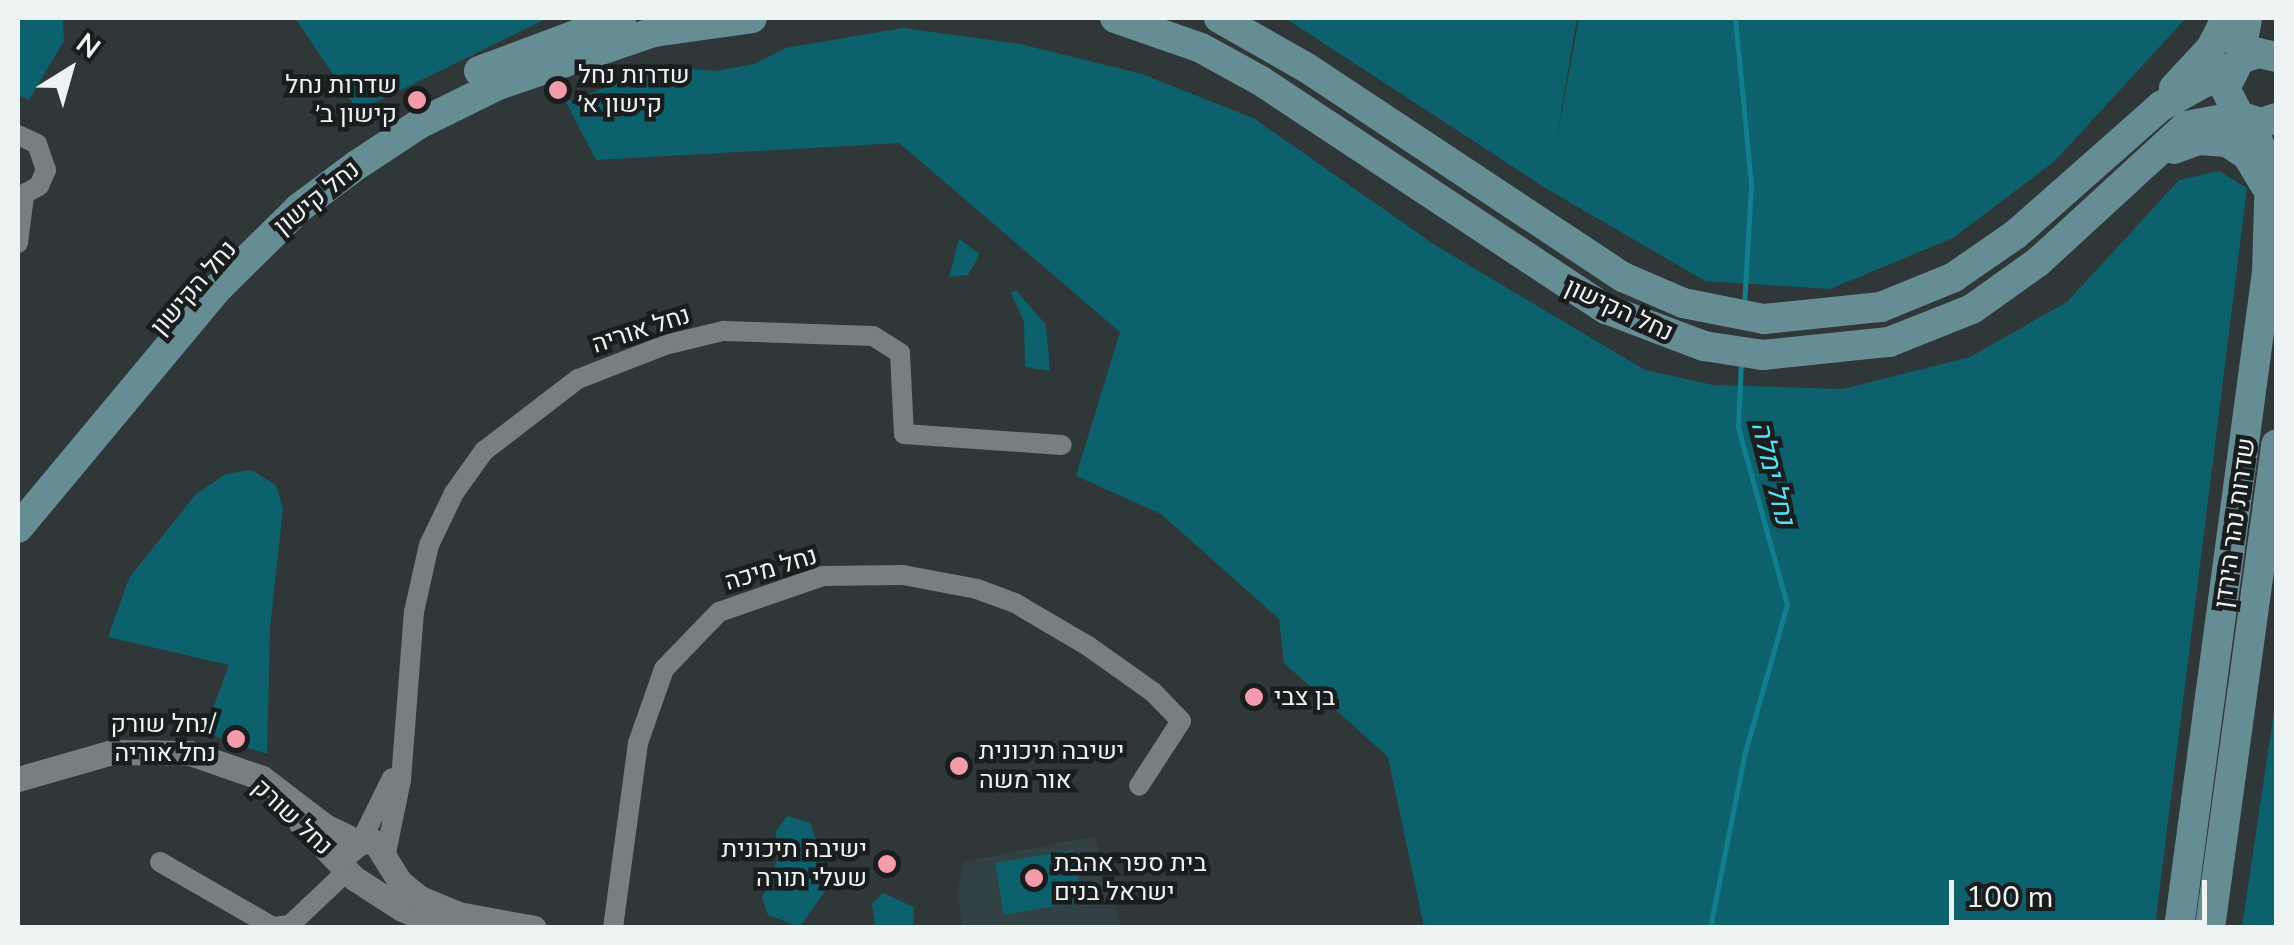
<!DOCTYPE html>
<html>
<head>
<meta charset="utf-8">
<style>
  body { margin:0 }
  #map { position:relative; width:2294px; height:945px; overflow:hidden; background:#2f3738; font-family:"Nunito Sans",Heebo,sans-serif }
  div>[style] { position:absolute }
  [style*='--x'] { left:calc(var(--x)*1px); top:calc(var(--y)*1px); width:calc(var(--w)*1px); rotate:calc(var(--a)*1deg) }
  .built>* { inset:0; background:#314144 }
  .green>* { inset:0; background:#0d616c }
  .stream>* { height:5px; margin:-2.5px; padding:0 2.5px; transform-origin:2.5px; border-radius:2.5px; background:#137e8d }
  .minor>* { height:20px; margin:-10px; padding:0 10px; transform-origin:10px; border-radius:10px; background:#767f81 }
  .tertiary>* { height:25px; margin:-12.5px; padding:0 12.5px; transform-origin:12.5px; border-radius:12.5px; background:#767f81 }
  .secondary>* { height:30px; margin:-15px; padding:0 15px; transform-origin:15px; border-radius:15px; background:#668d94 }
  .dots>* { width:28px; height:28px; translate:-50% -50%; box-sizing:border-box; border:5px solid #1a1d1e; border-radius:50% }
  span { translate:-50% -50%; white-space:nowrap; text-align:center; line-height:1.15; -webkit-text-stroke:9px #1a1d1e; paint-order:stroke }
  .poi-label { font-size:25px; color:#edf2f3 }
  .left { translate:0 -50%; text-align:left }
  .right { translate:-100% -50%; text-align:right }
  .street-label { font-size:25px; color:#edf2f3 }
  .water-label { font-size:28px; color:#57e0f5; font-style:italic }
  .frame { position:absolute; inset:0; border:20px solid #edf2f3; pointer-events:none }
  .north { position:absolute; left:20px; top:20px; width:100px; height:100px; -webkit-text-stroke:8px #1a1d1e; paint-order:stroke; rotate:37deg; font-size:28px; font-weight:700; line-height:40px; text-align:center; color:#edf2f3 }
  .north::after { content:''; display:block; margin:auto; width:35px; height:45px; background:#edf2f3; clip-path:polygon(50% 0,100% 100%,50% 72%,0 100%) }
  .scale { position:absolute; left:1949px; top:880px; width:258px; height:45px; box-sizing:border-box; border:5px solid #edf2f3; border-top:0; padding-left:12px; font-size:30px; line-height:35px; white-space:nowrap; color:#edf2f3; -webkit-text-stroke:8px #1a1d1e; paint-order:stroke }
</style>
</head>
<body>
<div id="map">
  <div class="built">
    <div style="clip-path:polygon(1095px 836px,1121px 927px,963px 927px,957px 894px,964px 862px)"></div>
  </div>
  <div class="green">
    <div style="clip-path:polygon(18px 18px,63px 18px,64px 41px,29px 100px,18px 95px)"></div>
    <div style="clip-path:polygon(295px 18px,548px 18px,358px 111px)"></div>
    <div style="clip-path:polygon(1285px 18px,1577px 18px,1555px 148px,1579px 18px,2186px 18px,2055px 161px,1953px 238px,1830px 289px,1705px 281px,1547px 189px)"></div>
    <div style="clip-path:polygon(903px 28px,1020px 44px,1142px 74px,1255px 119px,1435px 245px,1645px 370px,1713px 385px,1843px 389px,1970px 357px,2067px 302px,2179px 180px,2219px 171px,2247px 188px,2155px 927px,1424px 927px,1388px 757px,1284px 663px,1279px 619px,1161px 514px,1076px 476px,1120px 332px,899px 143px,596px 160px,566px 102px,663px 67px,716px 71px,754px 64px,786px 48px)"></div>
    <div style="clip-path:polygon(959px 239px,980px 254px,968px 275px,949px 277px)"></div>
    <div style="clip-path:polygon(1016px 290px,1046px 325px,1050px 371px,1025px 367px,1024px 322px,1011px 293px)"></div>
    <div style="clip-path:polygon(251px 470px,276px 485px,283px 509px,270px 628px,267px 754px,204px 732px,229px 665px,108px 637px,129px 578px,196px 494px,226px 474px)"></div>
    <div style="clip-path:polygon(2276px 698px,2276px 927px,2242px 927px)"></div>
    <div style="clip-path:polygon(787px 816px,810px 823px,832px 881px,800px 927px,768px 915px,762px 898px,777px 860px,776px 831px)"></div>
    <div style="clip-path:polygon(1073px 850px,1082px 901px,1004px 915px,995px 863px)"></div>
    <div style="clip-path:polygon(883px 893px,914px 907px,913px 927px,875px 927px,872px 904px)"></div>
  </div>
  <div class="stream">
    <div style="--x:1735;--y:18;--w:168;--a:84.5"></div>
    <div style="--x:1751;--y:185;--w:121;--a:93.3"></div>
    <div style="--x:1710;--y:928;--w:179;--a:-78.8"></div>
    <div style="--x:1745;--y:752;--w:153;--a:-74.1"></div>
    <div style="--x:1787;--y:605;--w:185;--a:-105.4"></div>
    <div style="--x:1738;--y:427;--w:65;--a:-87.4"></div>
  </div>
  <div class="minor">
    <div style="--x:18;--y:135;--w:21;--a:25"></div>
    <div style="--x:37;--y:144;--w:28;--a:71"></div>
    <div style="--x:46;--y:170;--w:17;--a:114"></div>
    <div style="--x:39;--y:186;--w:24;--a:152"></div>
    <div style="--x:18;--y:243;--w:47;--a:-82.7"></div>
    <div style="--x:361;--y:841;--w:70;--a:-63.8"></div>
    <div style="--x:386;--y:853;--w:75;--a:-78.4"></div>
    <div style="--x:401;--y:780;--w:169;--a:-85.6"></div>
    <div style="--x:414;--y:612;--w:69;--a:-77.4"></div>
    <div style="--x:429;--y:545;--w:58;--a:-64.3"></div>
    <div style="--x:454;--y:493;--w:52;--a:-54.5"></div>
    <div style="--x:484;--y:451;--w:118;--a:-37.5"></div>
    <div style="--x:578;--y:379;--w:93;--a:-21.3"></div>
    <div style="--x:665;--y:345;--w:60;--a:-13.6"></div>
    <div style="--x:723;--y:331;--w:150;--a:1.9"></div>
    <div style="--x:873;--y:336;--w:32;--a:32"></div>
    <div style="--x:900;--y:353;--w:81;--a:87.2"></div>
    <div style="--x:904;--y:434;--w:158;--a:4"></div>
    <div style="--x:160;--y:862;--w:130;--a:29.9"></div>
    <div style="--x:273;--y:927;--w:17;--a:-7"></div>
    <div style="--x:290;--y:925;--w:80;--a:-43.5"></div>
    <div style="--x:613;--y:928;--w:187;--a:-82.3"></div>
    <div style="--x:638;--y:743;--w:78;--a:-70.6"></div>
    <div style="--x:664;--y:669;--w:79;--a:-46"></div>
    <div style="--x:719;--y:612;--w:110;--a:-19.1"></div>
    <div style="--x:823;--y:576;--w:80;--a:-0.7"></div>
    <div style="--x:903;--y:575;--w:75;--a:10.7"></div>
    <div style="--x:977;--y:589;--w:40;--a:20.2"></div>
    <div style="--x:1015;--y:603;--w:85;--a:30.5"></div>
    <div style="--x:1088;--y:646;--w:80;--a:35.3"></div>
    <div style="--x:1153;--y:692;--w:40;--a:46"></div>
    <div style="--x:1181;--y:721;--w:77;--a:122.9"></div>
  </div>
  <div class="tertiary">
    <div style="--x:18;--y:779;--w:98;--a:-16"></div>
    <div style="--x:112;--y:752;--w:78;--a:0.7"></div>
    <div style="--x:190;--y:753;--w:76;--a:19.1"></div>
    <div style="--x:262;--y:778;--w:79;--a:37.3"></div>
    <div style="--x:325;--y:826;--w:37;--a:26"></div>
    <div style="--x:301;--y:823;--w:76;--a:46.1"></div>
    <div style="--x:354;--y:878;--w:57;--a:32.9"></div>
    <div style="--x:402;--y:909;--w:49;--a:22.9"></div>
    <div style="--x:348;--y:852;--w:17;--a:-40"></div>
    <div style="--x:361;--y:841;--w:14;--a:4"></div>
    <div style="--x:375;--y:842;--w:47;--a:58"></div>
    <div style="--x:400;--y:882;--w:26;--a:39"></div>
    <div style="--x:420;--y:898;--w:41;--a:22.8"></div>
    <div style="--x:458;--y:914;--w:77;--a:10.4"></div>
  </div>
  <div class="secondary">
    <div style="--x:1115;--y:18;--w:91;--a:19.2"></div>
    <div style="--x:1201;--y:48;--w:68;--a:28.8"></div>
    <div style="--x:1261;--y:81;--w:414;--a:33.5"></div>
    <div style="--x:1606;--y:309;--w:105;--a:20.7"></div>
    <div style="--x:1704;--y:346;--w:60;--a:8.7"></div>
    <div style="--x:1763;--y:355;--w:127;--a:-5.9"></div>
    <div style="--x:1889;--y:342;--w:89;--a:-21.7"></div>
    <div style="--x:1972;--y:309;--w:81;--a:-35.5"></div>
    <div style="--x:2038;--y:262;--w:201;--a:-42.6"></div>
    <div style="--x:2186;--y:126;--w:54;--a:-10.7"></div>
    <div style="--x:1219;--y:18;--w:101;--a:29.6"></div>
    <div style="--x:1307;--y:68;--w:379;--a:33.5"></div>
    <div style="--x:1623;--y:277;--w:65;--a:23.4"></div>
    <div style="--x:1683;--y:303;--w:83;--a:11.2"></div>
    <div style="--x:1764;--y:319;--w:118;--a:-5.9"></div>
    <div style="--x:1881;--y:307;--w:79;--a:-22.3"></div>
    <div style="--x:1954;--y:277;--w:75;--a:-34.7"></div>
    <div style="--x:2016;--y:234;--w:193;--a:-41.4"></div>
    <div style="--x:2161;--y:106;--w:80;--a:-28.5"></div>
    <div style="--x:2276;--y:57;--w:18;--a:-167"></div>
    <div style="--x:2258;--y:53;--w:19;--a:162"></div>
    <div style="--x:2240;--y:59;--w:33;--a:117"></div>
    <div style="--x:2225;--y:88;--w:31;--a:63"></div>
    <div style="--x:2239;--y:116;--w:23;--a:18"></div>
    <div style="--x:2261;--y:123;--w:16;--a:-18"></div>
    <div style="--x:2240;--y:59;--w:42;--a:-80.3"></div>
    <div style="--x:479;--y:71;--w:152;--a:-20.5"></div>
    <div style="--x:2174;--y:88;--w:54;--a:-47.2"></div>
    <div style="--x:2211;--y:48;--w:34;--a:-63"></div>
    <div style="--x:2174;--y:149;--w:27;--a:-20"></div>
    <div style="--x:2199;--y:140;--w:28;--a:4"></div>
    <div style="--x:2227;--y:142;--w:24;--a:33"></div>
    <div style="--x:2247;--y:155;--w:35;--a:59"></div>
    <div style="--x:18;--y:528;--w:314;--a:-50.2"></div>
    <div style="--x:219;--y:287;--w:112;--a:-44.6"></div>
    <div style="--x:299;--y:208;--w:72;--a:-36.6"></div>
    <div style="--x:357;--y:165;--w:74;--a:-33.5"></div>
    <div style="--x:419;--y:124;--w:88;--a:-26.3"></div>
    <div style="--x:498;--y:85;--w:165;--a:-18.8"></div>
    <div style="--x:654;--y:32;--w:99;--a:-8.1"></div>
    <div style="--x:2179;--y:928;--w:662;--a:-82.36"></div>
    <div style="--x:2267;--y:272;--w:100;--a:-88.3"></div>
    <div style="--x:2270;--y:172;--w:55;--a:-111.4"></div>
    <div style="--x:2210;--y:928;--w:488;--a:-82.2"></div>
  </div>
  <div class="dots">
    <div style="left:558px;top:90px;background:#f39aab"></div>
    <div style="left:417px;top:100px;background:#f39aab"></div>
    <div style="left:1254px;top:697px;background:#f39aab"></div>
    <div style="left:236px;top:739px;background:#f39aab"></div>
    <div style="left:959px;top:766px;background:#f39aab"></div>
    <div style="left:887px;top:864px;background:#f39aab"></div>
    <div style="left:1034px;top:878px;background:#f39aab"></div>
  </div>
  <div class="poi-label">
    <span class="left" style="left:578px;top:90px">שדרות נחל<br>קישון א׳</span>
    <span class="right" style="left:397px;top:100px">שדרות נחל<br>קישון ב׳</span>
    <span class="left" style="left:1274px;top:697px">בן צבי</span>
    <span class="right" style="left:216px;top:739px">נחל שורק/<br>נחל אוריה</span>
    <span class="left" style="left:979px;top:766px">ישיבה תיכונית<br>אור משה</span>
    <span class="right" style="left:867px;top:864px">ישיבה תיכונית<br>שעלי תורה</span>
    <span class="left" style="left:1054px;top:878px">בית ספר אהבת<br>ישראל בנים</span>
  </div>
  <div class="street-label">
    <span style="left:317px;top:198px;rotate:-39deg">נחל קישון</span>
    <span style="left:194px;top:288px;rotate:-49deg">נחל הקישון</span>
    <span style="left:1619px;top:310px;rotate:25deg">נחל הקישון</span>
    <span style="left:641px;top:330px;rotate:-18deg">נחל אוריה</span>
    <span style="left:2235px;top:523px;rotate:-82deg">שדרות נהר הירדן</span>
    <span style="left:771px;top:569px;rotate:-17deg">נחל מיכה</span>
    <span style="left:292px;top:817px;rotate:43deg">נחל שורק</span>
  </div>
  <div class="water-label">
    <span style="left:1773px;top:473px;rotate:76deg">נחל ימלה</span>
  </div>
  <div class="frame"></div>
  <div class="north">N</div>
  <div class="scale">100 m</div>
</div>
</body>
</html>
